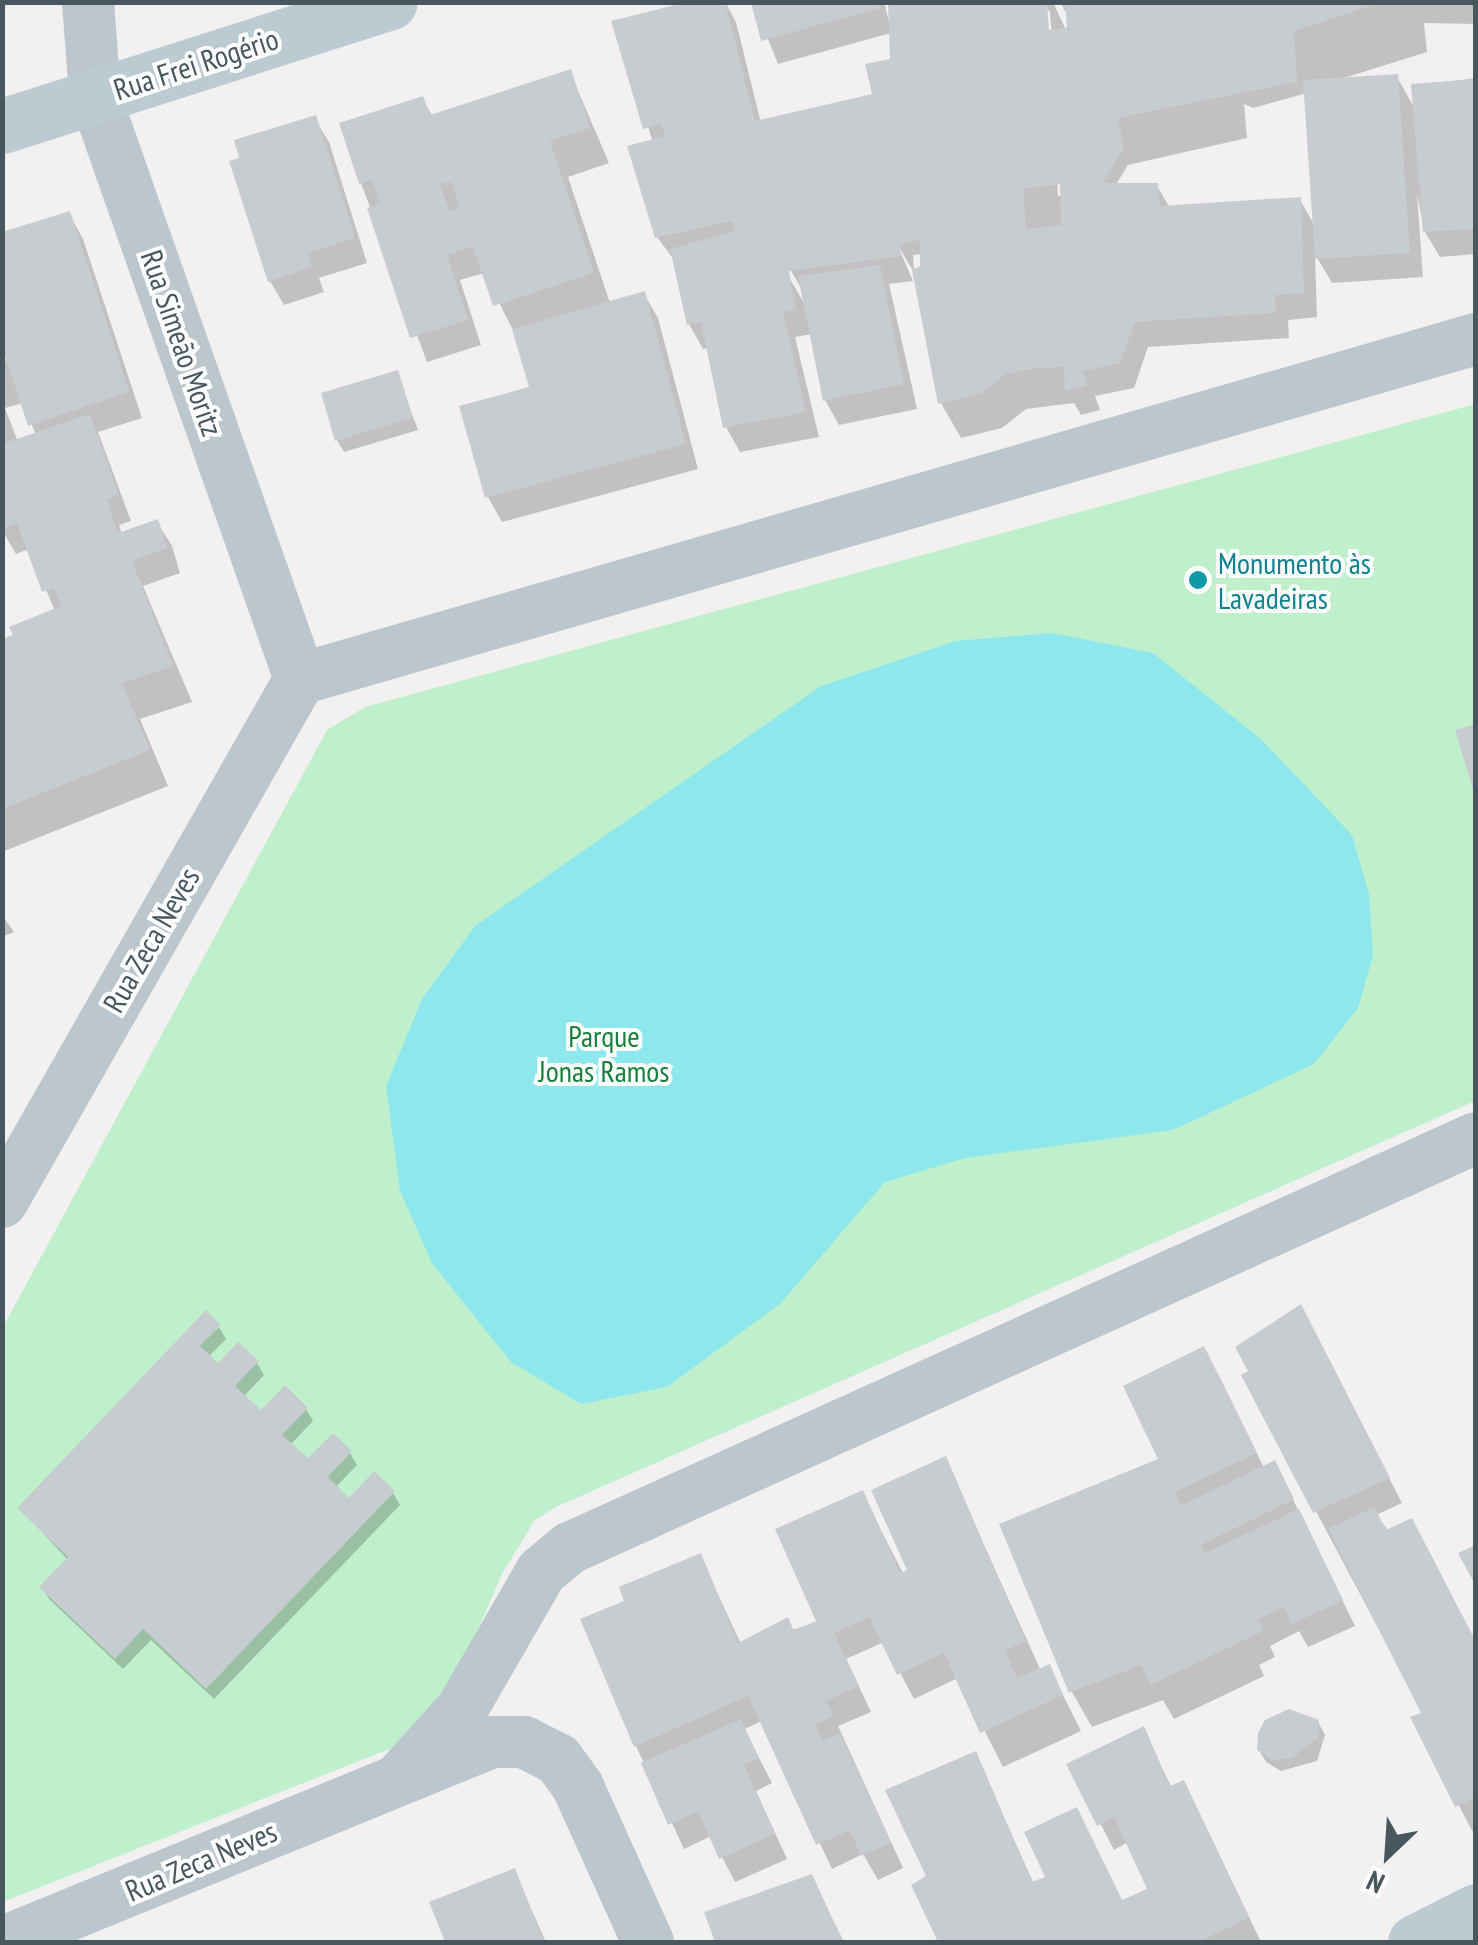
<!DOCTYPE html>
<html>
<head>
<meta charset="utf-8">
<style>
  body { margin:0 }
  #map { position:relative; width:1478px; height:1945px; overflow:hidden; background:#f3f0f1; font-family:"PT Sans Narrow",sans-serif }
  div>[style] { position:absolute }
  [style*='--x'] { left:calc(var(--x)*1px); top:calc(var(--y)*1px); width:calc(var(--w)*1px); rotate:calc(var(--a)*1deg) }
  .green>* { inset:0; background:#c0f0cb }
  .water>* { inset:0; background:#8de7ed }
  .shadow>* { inset:0; background:#0003 }
  .building>* { inset:0; background:#c7ccd0 }
  .street>* { height:52px; margin:-26px; padding:0 26px; transform-origin:26px; border-radius:26px; background:#bcc7cd }
  .secondary>* { height:55px; margin:-27.5px; padding:0 27.5px; transform-origin:27.5px; border-radius:27.5px; background:#bccad2 }
  .dots>* { width:28px; height:28px; translate:-50% -50%; box-sizing:border-box; border:5px solid #fff; border-radius:50% }
  span { translate:-50% -50%; white-space:nowrap; text-align:center; line-height:1.15; -webkit-text-stroke:8px #fff; paint-order:stroke }
  .street-label { font-size:30px; color:#48575e }
  .culture-label { font-size:30px; color:#0d838f }
  .left { translate:0 -50%; text-align:left }
  .park-label { font-size:30px; color:#17813c }
  .frame { position:absolute; inset:0; border:5px solid #48575e; pointer-events:none }
  .north { position:absolute; left:1338px; top:1805px; width:100px; height:100px; -webkit-text-stroke:8px #fff; paint-order:stroke; rotate:205deg; font-size:28px; font-weight:700; line-height:40px; text-align:center; color:#48575e }
  .north::after { content:''; display:block; margin:auto; width:35px; height:45px; background:#48575e; clip-path:polygon(50% 0,100% 100%,50% 72%,0 100%) }
</style>
</head>
<body>
<div id="map">
  <div class="green">
    <div style="clip-path:polygon(1475px 404px,1475px 1101px,556px 1507px,535px 1520px,503px 1572px,444px 1707px,412px 1740px,3px 1902px,3px 1327px,327px 730px,365px 707px)"></div>
  </div>
  <div class="water">
    <div style="clip-path:polygon(1052px 633px,1153px 653px,1262px 740px,1352px 835px,1369px 894px,1373px 955px,1358px 1008px,1314px 1064px,1173px 1130px,965px 1158px,885px 1182px,781px 1303px,667px 1387px,581px 1404px,511px 1362px,432px 1263px,400px 1191px,386px 1086px,422px 999px,475px 926px,821px 686px,955px 641px)"></div>
  </div>
  <div class="shadow">
    <div style="clip-path:polygon(evenodd,725px 2px,736px 22px,761px 123px,875px 96px,892px 61px,891px 33px,778px 64px,753px 2px,884px 2px,889px 22px,891px 2px,1053px 2px,1066px 30px,1069px 18px,1060px 2px,1476px 2px,1476px 24px,1424px 23px,1427px 52px,1344px 78px,1397px 77px,1415px 109px,1413px 86px,1476px 78px,1476px 254px,1440px 257px,1425px 232px,1417px 194px,1423px 277px,1332px 283px,1315px 254px,1317px 317px,1288px 320px,1289px 338px,1148px 347px,1134px 388px,1095px 396px,1100px 410px,1081px 415px,1074px 403px,1026px 409px,1002px 428px,961px 438px,941px 403px,916px 276px,897px 244px,913px 281px,889px 284px,917px 409px,839px 425px,825px 400px,812px 334px,795px 337px,819px 437px,740px 452px,726px 427px,709px 348px,703px 349px,689px 324px,675px 261px,657px 237px,653px 142px,614px 23px,725px 2px,1045px 6px,1050px 12px,1063px 196px,1058px 196px,1045px 6px,725px 2px,1307px 93px,1315px 226px,1300px 200px,1170px 208px,1157px 186px,1115px 186px,1128px 165px,1247px 138px,1244px 104px,1253px 108px,1307px 93px,725px 2px,923px 254px,923px 268px,914px 272px,913px 255px,923px 254px,725px 2px,784px 259px,804px 293px,804px 303px,780px 262px,784px 259px)"></div>
    <div style="clip-path:polygon(570px 72px,609px 163px,568px 177px,610px 303px,644px 294px,658px 318px,698px 469px,502px 522px,488px 497px,463px 408px,532px 389px,518px 340px,484px 273px,460px 280px,481px 345px,427px 362px,361px 183px,422px 99px,433px 117px)"></div>
    <div style="clip-path:polygon(314px 118px,329px 142px,367px 263px,319px 278px,324px 292px,284px 305px,270px 281px)"></div>
    <div style="clip-path:polygon(evenodd,69px 214px,83px 239px,142px 418px,98px 432px,131px 521px,119px 525px,122px 534px,157px 522px,172px 546px,180px 573px,143px 586px,192px 702px,140px 719px,168px 786px,2px 852px,2px 670px,55px 611px,29px 549px,16px 554px,2px 530px,2px 355px,11px 367px,69px 214px,23px 403px,36px 435px,18px 442px,5px 408px,23px 403px)"></div>
    <div style="clip-path:polygon(397px 373px,418px 430px,344px 452px,337px 440px)"></div>
    <div style="clip-path:polygon(2px 915px,14px 932px,2px 937px)"></div>
    <div style="clip-path:polygon(219px 1327px,226px 1339px,208px 1357px,218px 1367px,257px 1363px,264px 1375px,243px 1397px,261px 1413px,306px 1409px,313px 1421px,290px 1445px,308px 1461px,350px 1453px,357px 1465px,335px 1488px,349px 1502px,393px 1493px,400px 1505px,214px 1699px,151px 1640px,123px 1669px,49px 1599px,42px 1587px,68px 1560px,20px 1508px)"></div>
    <div style="clip-path:polygon(1314px 1332px,1402px 1503px,1376px 1515px,1476px 1643px,1476px 1838px,1413px 1719px,1424px 1714px,1244px 1376px)"></div>
    <div style="clip-path:polygon(1218px 1374px,1264px 1468px,1281px 1475px,1355px 1626px,1308px 1647px,1299px 1631px,1270px 1646px,1275px 1657px,1259px 1665px,1264px 1676px,1174px 1719px,1163px 1700px,1092px 1727px,1072px 1692px,1157px 1462px)"></div>
    <div style="clip-path:polygon(945px 1459px,1041px 1671px,1049px 1667px,1081px 1731px,1003px 1767px,958px 1678px,914px 1699px,884px 1642px,846px 1659px,871px 1712px,838px 1726px,903px 1868px,878px 1880px,863px 1854px,832px 1869px,762px 1721px,744px 1729px,772px 1783px,756px 1791px,787px 1859px,735px 1882px,711px 1836px,684px 1849px,636px 1746px,628px 1602px,700px 1556px,741px 1644px,820px 1622px,862px 1493px,931px 1628px)"></div>
    <div style="clip-path:polygon(1318px 1722px,1325px 1735px,1317px 1761px,1281px 1771px,1266px 1762px,1259px 1750px)"></div>
    <div style="clip-path:polygon(1143px 1730px,1172px 1788px,1197px 1808px,1261px 1942px,940px 1942px,914px 1886px,929px 1878px,975px 1754px,1034px 1884px,1048px 1878px,1076px 1810px,1123px 1902px,1150px 1891px,1128px 1842px,1114px 1850px,1070px 1765px)"></div>
    <div style="clip-path:polygon(514px 1871px,546px 1942px,448px 1942px,433px 1903px)"></div>
    <div style="clip-path:polygon(811px 1877px,844px 1942px,718px 1942px,707px 1914px)"></div>
  </div>
  <div class="building">
    <div style="clip-path:polygon(evenodd,687px 2px,725px 2px,755px 121px,872px 94px,865px 64px,890px 59px,888px 2px,1047px 2px,1049px 30px,1067px 28px,1065px 2px,1380px 3px,1294px 31px,1297px 82px,1118px 118px,1124px 149px,1102px 183px,1158px 183px,1160px 206px,1301px 197px,1304px 293px,1275px 295px,1276px 313px,1135px 322px,1120px 363px,1083px 371px,1087px 386px,1065px 391px,1064px 367px,1037px 368px,1006px 374px,982px 393px,938px 404px,912px 270px,920px 266px,920px 240px,899px 244px,901px 256px,789px 271px,796px 310px,783px 312px,806px 412px,723px 428px,701px 322px,687px 325px,670px 249px,735px 231px,732px 221px,655px 238px,627px 146px,665px 136px,661px 124px,643px 129px,611px 21px,687px 2px,1060px 184px,1061px 225px,1026px 229px,1023px 189px,1060px 184px)"></div>
    <div style="clip-path:polygon(751px 2px,878px 2px,880px 8px,761px 41px)"></div>
    <div style="clip-path:polygon(evenodd,571px 69px,590px 128px,550px 141px,594px 273px,493px 306px,473px 247px,447px 255px,468px 320px,410px 338px,367px 208px,380px 204px,372px 180px,359px 184px,339px 123px,423px 96px,430px 115px,571px 69px,451px 182px,460px 208px,450px 211px,440px 184px,451px 182px)"></div>
    <div style="clip-path:polygon(1398px 74px,1410px 253px,1315px 259px,1303px 80px)"></div>
    <div style="clip-path:polygon(1476px 79px,1476px 229px,1423px 232px,1411px 84px)"></div>
    <div style="clip-path:polygon(316px 115px,355px 238px,307px 253px,312px 267px,268px 282px,229px 161px,239px 158px,234px 140px)"></div>
    <div style="clip-path:polygon(70px 211px,129px 392px,28px 426px,2px 347px,2px 232px)"></div>
    <div style="clip-path:polygon(880px 265px,904px 384px,823px 401px,798px 276px)"></div>
    <div style="clip-path:polygon(645px 291px,686px 444px,485px 498px,459px 406px,529px 387px,512px 329px)"></div>
    <div style="clip-path:polygon(398px 370px,413px 418px,335px 441px,321px 393px)"></div>
    <div style="clip-path:polygon(90px 414px,119px 495px,107px 500px,118px 533px,158px 519px,167px 548px,132px 561px,173px 666px,122px 683px,150px 750px,2px 809px,2px 639px,13px 635px,9px 627px,61px 606px,54px 588px,42px 592px,17px 523px,2px 529px,2px 444px)"></div>
    <div style="clip-path:polygon(1476px 724px,1476px 796px,1475px 796px,1455px 730px)"></div>
    <div style="clip-path:polygon(1301px 1304px,1390px 1478px,1313px 1513px,1241px 1375px,1248px 1371px,1235px 1347px)"></div>
    <div style="clip-path:polygon(206px 1310px,221px 1325px,200px 1346px,218px 1363px,238px 1342px,259px 1361px,235px 1386px,261px 1410px,285px 1385px,308px 1408px,282px 1435px,308px 1458px,333px 1433px,352px 1451px,328px 1477px,349px 1498px,374px 1471px,395px 1491px,206px 1689px,143px 1629px,115px 1659px,39px 1587px,68px 1557px,17px 1508px)"></div>
    <div style="clip-path:polygon(1204px 1346px,1257px 1453px,1175px 1492px,1181px 1506px,1275px 1460px,1294px 1499px,1201px 1545px,1205px 1553px,1299px 1509px,1343px 1600px,1292px 1624px,1284px 1607px,1258px 1620px,1263px 1631px,1151px 1685px,1141px 1665px,1069px 1693px,999px 1524px,1158px 1459px,1123px 1386px)"></div>
    <div style="clip-path:polygon(946px 1456px,1026px 1642px,1005px 1650px,1017px 1678px,1050px 1664px,1063px 1695px,980px 1733px,944px 1653px,897px 1675px,869px 1617px,834px 1633px,859px 1686px,826px 1701px,834px 1716px,815px 1725px,823px 1741px,840px 1733px,891px 1843px,861px 1856px,850px 1830px,816px 1845px,748px 1696px,634px 1747px,580px 1619px,624px 1601px,619px 1587px,701px 1553px,738px 1643px,788px 1617px,794px 1631px,816px 1621px,775px 1529px,863px 1490px,900px 1573px,907px 1570px,871px 1490px)"></div>
    <div style="clip-path:polygon(1374px 1507px,1386px 1530px,1412px 1518px,1476px 1642px,1476px 1797px,1455px 1807px,1410px 1717px,1421px 1713px,1328px 1529px)"></div>
    <div style="clip-path:polygon(1476px 1545px,1476px 1586px,1458px 1553px)"></div>
    <div style="clip-path:polygon(1289px 1709px,1319px 1720px,1318px 1738px,1292px 1758px,1272px 1760px,1257px 1750px,1258px 1733px,1265px 1720px)"></div>
    <div style="clip-path:polygon(741px 1719px,759px 1758px,744px 1765px,775px 1834px,719px 1859px,698px 1811px,668px 1825px,641px 1763px)"></div>
    <div style="clip-path:polygon(1144px 1726px,1170px 1786px,1184px 1780px,1249px 1918px,1198px 1942px,938px 1942px,911px 1885px,926px 1876px,885px 1790px,976px 1751px,1032px 1882px,1045px 1877px,1024px 1832px,1077px 1807px,1122px 1900px,1147px 1889px,1114px 1817px,1097px 1826px,1066px 1764px)"></div>
    <div style="clip-path:polygon(515px 1868px,544px 1942px,445px 1942px,429px 1902px)"></div>
    <div style="clip-path:polygon(812px 1874px,843px 1942px,715px 1942px,704px 1912px)"></div>
  </div>
  <div class="street">
    <div style="--x:88;--y:2;--w:94;--a:85.7"></div>
    <div style="--x:95;--y:96;--w:618;--a:70.63"></div>
    <div style="--x:300;--y:679;--w:1224;--a:-16.13"></div>
    <div style="--x:2;--y:1202;--w:602;--a:-60.33"></div>
    <div style="--x:399;--y:1779;--w:94;--a:-48"></div>
    <div style="--x:462;--y:1709;--w:158;--a:-60"></div>
    <div style="--x:541;--y:1572;--w:38;--a:-40"></div>
    <div style="--x:570;--y:1548;--w:994;--a:-24.35"></div>
    <div style="--x:3;--y:1942;--w:528;--a:-22.24"></div>
    <div style="--x:492;--y:1742;--w:32;--a:0"></div>
    <div style="--x:524;--y:1742;--w:38;--a:27"></div>
    <div style="--x:558;--y:1759;--w:34;--a:54"></div>
    <div style="--x:578;--y:1787;--w:170;--a:65.7"></div>
  </div>
  <div class="secondary">
    <div style="--x:2;--y:126;--w:407;--a:-17.7"></div>
    <div style="--x:1415;--y:1942;--w:68;--a:-26.9"></div>
  </div>
  <div class="dots">
    <div style="left:1198px;top:580px;background:#0f9aa8"></div>
  </div>
  <div class="street-label">
    <span style="left:196px;top:64px;rotate:-18deg">Rua Frei Rogério</span>
    <span style="left:182px;top:343px;rotate:71deg">Rua Simeão Moritz</span>
    <span style="left:151px;top:940px;rotate:-60deg">Rua Zeca Neves</span>
    <span style="left:201px;top:1861px;rotate:-23deg">Rua Zeca Neves</span>
  </div>
  <div class="culture-label">
    <span class="left" style="left:1218px;top:580px">Monumento às<br>Lavadeiras</span>
  </div>
  <div class="park-label">
    <span style="left:604px;top:1053px">Parque<br>Jonas Ramos</span>
  </div>
  <div class="frame"></div>
  <div class="north">N</div>
</div>
</body>
</html>
